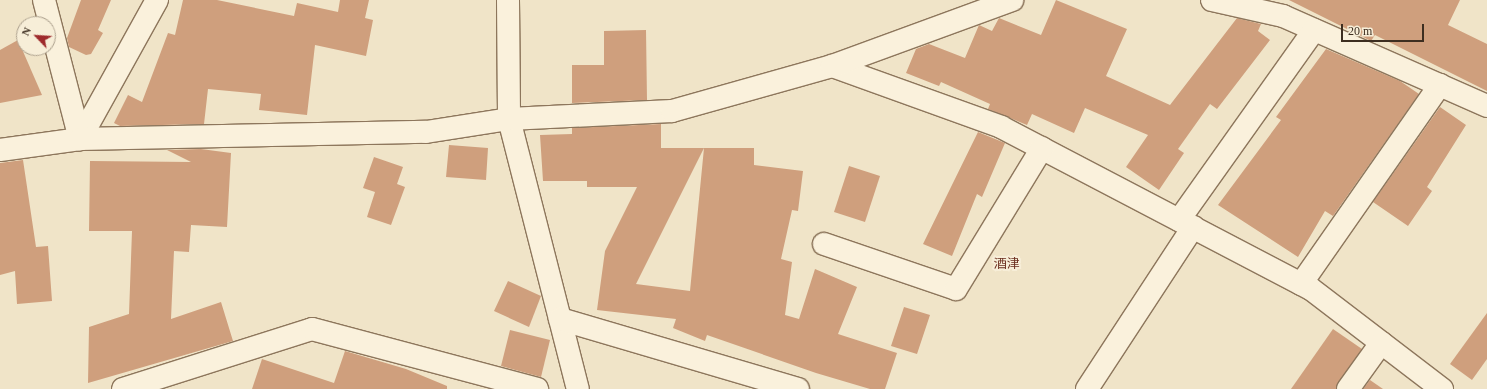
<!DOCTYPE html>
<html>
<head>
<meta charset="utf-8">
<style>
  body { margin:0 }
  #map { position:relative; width:1487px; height:389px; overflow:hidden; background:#f0e4c8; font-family:"Times New Roman","Noto Sans JP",serif }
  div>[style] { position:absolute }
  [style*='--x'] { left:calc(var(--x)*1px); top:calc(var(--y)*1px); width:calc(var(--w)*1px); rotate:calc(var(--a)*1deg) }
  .building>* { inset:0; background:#cf9f7d }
  .roads { filter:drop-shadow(1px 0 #8d765c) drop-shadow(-1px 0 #8d765c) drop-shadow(0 1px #8d765c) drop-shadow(0 -1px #8d765c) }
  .minor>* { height:22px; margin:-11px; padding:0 11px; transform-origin:11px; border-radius:11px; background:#faf1dc }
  span { translate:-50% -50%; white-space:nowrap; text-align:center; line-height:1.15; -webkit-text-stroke:4px #f7eed8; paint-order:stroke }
  .neighbourhood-label { font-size:13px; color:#6b2e1e }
  .north { position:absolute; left:16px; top:16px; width:40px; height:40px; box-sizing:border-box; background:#f7eed8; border:1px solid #ada18e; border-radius:50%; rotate:295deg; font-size:11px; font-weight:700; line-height:16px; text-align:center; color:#3d2e20 }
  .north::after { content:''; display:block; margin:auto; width:14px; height:18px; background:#9e2a2b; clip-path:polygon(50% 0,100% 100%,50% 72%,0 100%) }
  .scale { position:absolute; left:1341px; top:24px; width:83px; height:18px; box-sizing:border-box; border:2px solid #3d2e20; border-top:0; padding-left:5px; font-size:12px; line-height:14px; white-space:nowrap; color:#3d2e20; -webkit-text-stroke:3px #f7eed8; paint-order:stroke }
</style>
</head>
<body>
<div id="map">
  <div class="building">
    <div style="clip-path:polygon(81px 0,111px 0,98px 30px,103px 33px,91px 54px,86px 55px,69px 47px,67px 38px)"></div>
    <div style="clip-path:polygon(183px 0,217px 0,294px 16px,297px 3px,338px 12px,340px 0,369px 0,365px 18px,373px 20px,366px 56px,315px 45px,307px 115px,259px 110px,261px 94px,208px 89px,204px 124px,120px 126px,114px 123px,128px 95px,142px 102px,168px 33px,175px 35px)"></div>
    <div style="clip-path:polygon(1056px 0,1127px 29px,1106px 76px,1170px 105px,1237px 18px,1261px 24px,1258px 31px,1270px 40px,1217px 109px,1210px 104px,1178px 149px,1184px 153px,1159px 190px,1126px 167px,1148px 135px,1085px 108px,1074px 133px,1032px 114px,1027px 125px,988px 109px,990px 104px,941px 82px,939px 86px,906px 73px,916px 49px,929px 44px,965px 58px,979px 25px,992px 31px,999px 18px,1041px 35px)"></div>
    <div style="clip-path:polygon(1289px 0,1460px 0,1448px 25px,1487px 44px,1487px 91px,1375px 35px,1371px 41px)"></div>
    <div style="clip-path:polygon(646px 30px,647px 100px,572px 103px,572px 65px,604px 65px,604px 31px)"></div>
    <div style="clip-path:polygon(18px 40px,42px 95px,0 103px,0 50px)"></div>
    <div style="clip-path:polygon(1326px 49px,1400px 81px,1419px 94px,1333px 216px,1325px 211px,1298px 257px,1218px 205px,1281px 120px,1276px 117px)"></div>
    <div style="clip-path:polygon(1440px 107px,1466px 125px,1427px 187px,1432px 191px,1408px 226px,1373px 202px)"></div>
    <div style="clip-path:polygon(661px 124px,661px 148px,704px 148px,636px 284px,690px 291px,704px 148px,754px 148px,754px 165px,803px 171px,798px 211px,792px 210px,781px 259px,792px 262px,785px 315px,799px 319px,815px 269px,857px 287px,838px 334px,897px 353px,885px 389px,870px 389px,816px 373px,707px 335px,705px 341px,673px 328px,676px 319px,597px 310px,605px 251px,637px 187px,587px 187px,587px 181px,543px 181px,540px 135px,572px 134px,572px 128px)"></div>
    <div style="clip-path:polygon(978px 132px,1005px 143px,982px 197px,977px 194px,952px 256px,923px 244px)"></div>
    <div style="clip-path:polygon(449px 145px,488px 148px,486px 180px,446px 177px)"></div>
    <div style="clip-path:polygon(201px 149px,231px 153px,227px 227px,191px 225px,189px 252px,174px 251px,171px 319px,221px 302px,233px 341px,88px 383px,89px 327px,129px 314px,132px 231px,89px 231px,90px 161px,191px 162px,167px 150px)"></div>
    <div style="clip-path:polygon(374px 157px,403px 167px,397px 184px,405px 187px,391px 225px,367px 217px,375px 192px,363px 188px)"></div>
    <div style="clip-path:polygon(23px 160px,36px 247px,48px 246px,52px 301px,17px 304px,15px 271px,0 275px,0 163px)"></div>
    <div style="clip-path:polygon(849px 166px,880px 176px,865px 222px,834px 212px)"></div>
    <div style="clip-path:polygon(508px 281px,541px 296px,529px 327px,494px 311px)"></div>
    <div style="clip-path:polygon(904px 307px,930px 315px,917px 354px,891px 346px)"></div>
    <div style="clip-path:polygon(1487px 313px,1487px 359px,1472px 380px,1450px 364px)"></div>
    <div style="clip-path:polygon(1333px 329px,1362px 349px,1336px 389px,1291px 389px)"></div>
    <div style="clip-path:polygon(510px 330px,550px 340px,541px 377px,501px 366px)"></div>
    <div style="clip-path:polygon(345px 351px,406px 369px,447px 386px,447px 389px,252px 389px,262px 359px,334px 383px)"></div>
    <div style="clip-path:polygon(1370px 380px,1383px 389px,1363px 389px)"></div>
  </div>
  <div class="roads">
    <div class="minor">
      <div style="--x:44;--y:0;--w:144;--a:75.5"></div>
      <div style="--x:508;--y:0;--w:119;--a:89.5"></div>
      <div style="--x:509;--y:119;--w:279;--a:75.7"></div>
      <div style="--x:1212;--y:0;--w:73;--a:12.7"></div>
      <div style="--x:1283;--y:16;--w:223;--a:23.8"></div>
      <div style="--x:832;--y:66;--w:180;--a:19.8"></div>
      <div style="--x:1001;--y:127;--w:350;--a:27.6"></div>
      <div style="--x:1311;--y:289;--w:165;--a:37.4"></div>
      <div style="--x:80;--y:139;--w:159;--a:-61"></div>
      <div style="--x:0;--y:150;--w:81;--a:-7.8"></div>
      <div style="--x:80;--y:139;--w:346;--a:-1.2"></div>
      <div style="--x:426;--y:132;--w:84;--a:-8.9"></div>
      <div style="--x:509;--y:119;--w:163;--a:-2.8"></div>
      <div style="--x:672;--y:111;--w:166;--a:-15.7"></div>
      <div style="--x:832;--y:66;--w:192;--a:-20.1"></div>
      <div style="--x:1179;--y:220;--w:233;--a:-54.6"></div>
      <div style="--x:824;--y:244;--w:139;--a:18.8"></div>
      <div style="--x:956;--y:289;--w:165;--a:-58.6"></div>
      <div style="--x:1301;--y:284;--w:243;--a:-55.1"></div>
      <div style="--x:560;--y:319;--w:248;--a:16.4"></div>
      <div style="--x:123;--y:389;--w:198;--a:-17.6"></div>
      <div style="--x:312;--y:329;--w:233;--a:14.9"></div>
      <div style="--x:1087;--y:389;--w:194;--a:-56.8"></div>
      <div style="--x:1348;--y:389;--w:57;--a:-54.3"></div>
    </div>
  </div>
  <div class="neighbourhood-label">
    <span style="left:1007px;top:264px">酒津</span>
  </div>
  <div class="north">N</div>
  <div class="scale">20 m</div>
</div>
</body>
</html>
